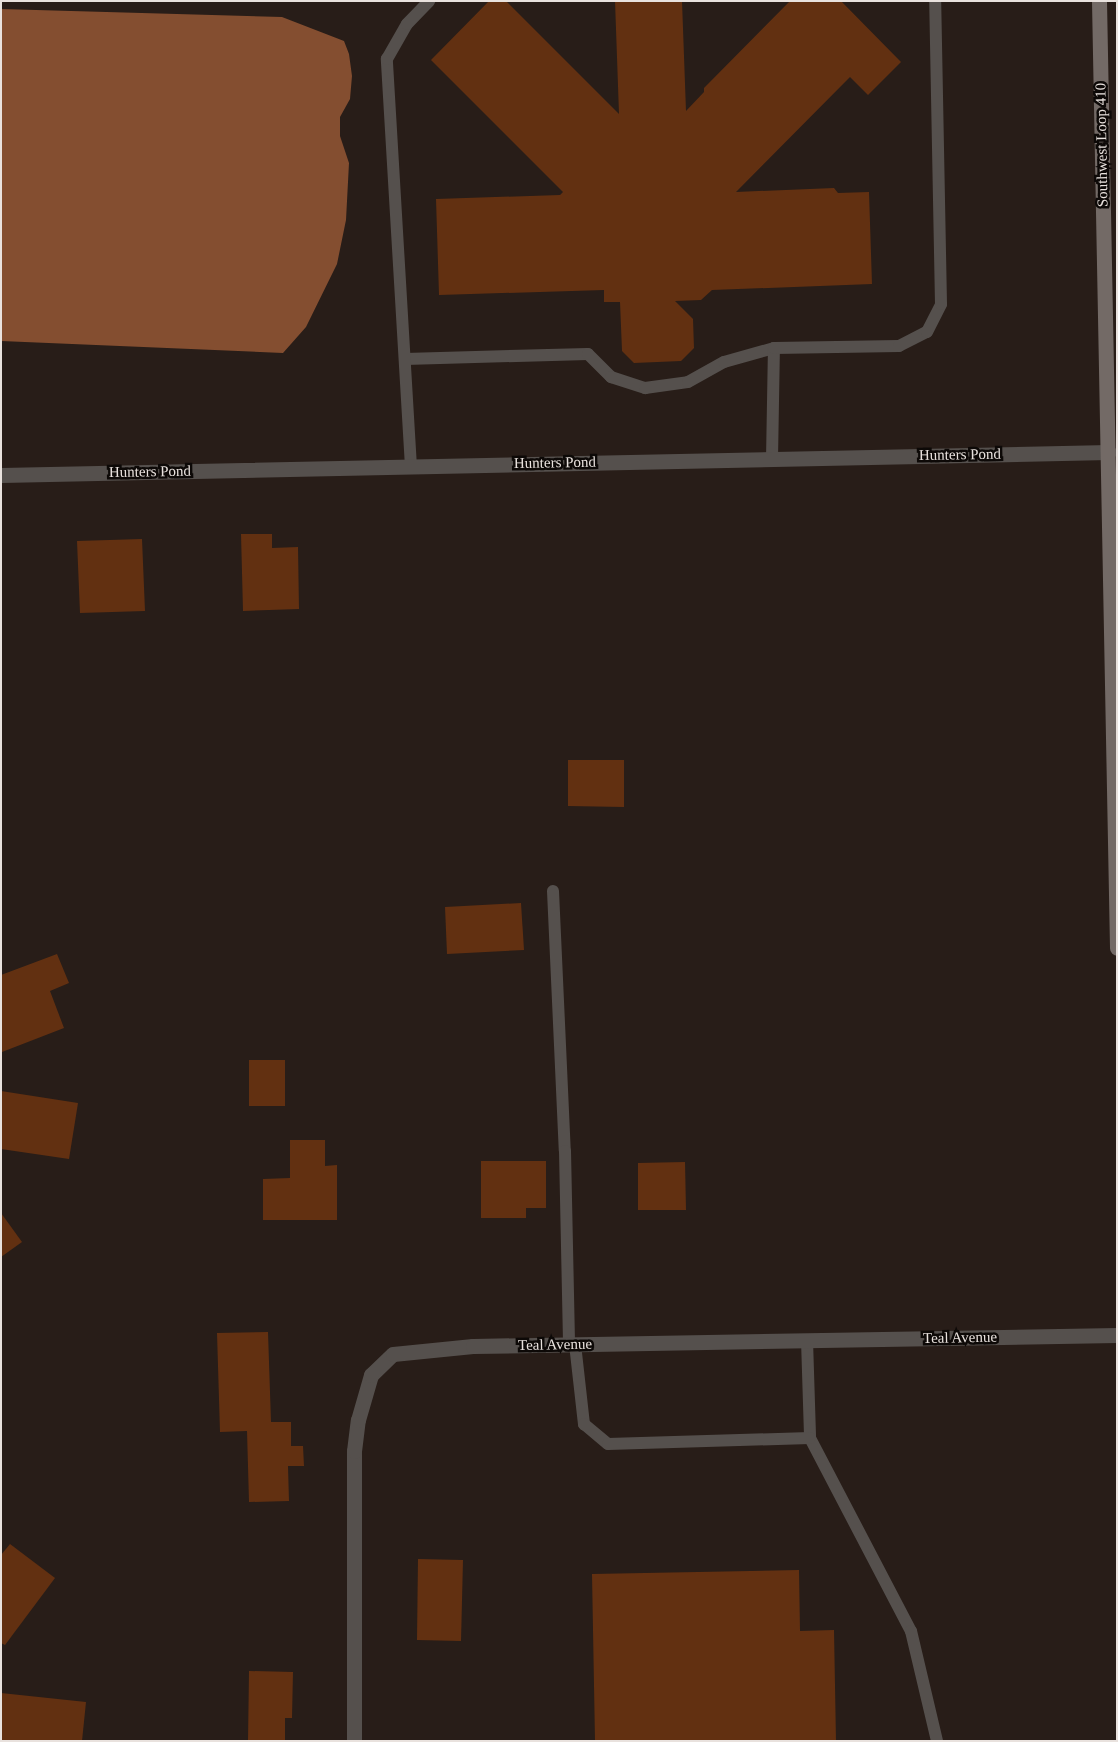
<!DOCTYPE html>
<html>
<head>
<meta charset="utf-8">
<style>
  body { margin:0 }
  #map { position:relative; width:1118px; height:1742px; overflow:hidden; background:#281d18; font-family:Georgia,serif }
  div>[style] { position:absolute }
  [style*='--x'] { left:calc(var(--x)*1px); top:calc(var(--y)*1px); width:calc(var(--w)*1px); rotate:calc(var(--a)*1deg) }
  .water>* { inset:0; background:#844e30 }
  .building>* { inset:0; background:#623011 }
  .service>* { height:12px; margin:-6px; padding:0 6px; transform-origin:6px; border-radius:6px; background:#55504d }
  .minor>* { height:15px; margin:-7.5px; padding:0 7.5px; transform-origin:7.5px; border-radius:7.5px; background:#55504d }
  .tertiary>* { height:15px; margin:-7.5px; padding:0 7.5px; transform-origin:7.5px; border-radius:7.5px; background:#55504d }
  .secondary>* { height:15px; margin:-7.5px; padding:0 7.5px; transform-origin:7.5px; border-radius:7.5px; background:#736a66 }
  span { translate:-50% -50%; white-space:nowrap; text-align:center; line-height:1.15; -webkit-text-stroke:5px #0d0907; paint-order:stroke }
  .street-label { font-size:15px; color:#e9e2de }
  .frame { position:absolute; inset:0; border:2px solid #e9e2de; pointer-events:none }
</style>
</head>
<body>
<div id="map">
  <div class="water">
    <div style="clip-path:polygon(1px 9px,282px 17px,344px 41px,349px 54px,352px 76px,350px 99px,340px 117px,340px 136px,349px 163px,346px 220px,337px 264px,306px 327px,283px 353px,1px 341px)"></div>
  </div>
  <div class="building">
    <div style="clip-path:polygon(489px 1px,506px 1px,619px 114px,615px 1px,682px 1px,686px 111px,704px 92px,704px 88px,790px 1px,841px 1px,901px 62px,868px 95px,850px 77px,736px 192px,834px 188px,838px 193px,869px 192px,872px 284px,712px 290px,701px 300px,675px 301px,693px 319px,694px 348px,681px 361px,634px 363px,622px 351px,620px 302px,604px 302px,604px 290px,439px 295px,436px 199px,560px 195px,563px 192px,431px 60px)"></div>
    <div style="clip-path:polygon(241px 534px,272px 534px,272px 548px,298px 547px,299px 609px,243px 611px)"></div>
    <div style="clip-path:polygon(142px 539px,145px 611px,80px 613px,77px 541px)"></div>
    <div style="clip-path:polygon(568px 760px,624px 760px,624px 807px,568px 806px)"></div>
    <div style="clip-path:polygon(521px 903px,524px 950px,447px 954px,445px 907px)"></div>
    <div style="clip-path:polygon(57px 954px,69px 983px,50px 991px,64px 1028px,2px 1052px,1px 975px)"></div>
    <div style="clip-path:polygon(249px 1060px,285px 1060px,285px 1106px,249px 1106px)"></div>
    <div style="clip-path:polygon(1px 1091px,78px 1103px,69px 1159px,1px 1149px)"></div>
    <div style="clip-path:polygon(290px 1140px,325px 1140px,325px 1166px,337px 1165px,337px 1220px,263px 1220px,263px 1179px,290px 1178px)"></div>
    <div style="clip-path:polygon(481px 1161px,546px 1161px,546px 1208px,526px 1208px,526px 1218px,481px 1218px)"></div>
    <div style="clip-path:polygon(685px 1162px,686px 1210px,638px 1210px,638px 1163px)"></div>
    <div style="clip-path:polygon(1px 1213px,22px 1242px,1px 1257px)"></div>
    <div style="clip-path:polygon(268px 1332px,271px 1422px,291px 1422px,291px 1446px,303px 1446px,304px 1466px,288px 1466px,289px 1501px,249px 1502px,247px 1431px,220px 1432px,217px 1333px)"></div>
    <div style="clip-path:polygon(10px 1544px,55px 1578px,5px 1645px,1px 1643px,1px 1555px)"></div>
    <div style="clip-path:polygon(418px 1559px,463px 1560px,461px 1641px,417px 1640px)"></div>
    <div style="clip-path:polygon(799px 1570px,800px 1631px,834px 1630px,836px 1741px,595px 1741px,592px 1574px)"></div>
    <div style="clip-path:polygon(249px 1671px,293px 1672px,292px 1718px,285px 1718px,285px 1741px,248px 1741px)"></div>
    <div style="clip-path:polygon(1px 1693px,86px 1702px,82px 1741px,1px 1741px)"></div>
  </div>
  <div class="service">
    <div style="--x:405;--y:359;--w:183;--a:-1.6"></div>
    <div style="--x:588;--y:354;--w:33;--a:45"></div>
    <div style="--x:611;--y:377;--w:36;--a:18"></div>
    <div style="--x:645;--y:388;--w:43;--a:-7.9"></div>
    <div style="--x:688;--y:382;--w:41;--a:-29.1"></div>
    <div style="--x:724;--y:362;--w:52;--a:-15.6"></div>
    <div style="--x:772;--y:459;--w:111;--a:-89"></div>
    <div style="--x:774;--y:348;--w:125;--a:-0.9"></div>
    <div style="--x:899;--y:346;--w:31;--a:-27"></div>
    <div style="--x:927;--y:332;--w:31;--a:-63"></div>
    <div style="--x:941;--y:304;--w:303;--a:-91.1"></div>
    <div style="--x:411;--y:467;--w:409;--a:-93.4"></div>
    <div style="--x:387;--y:59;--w:40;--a:-60.3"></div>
    <div style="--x:407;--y:24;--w:32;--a:-46"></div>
    <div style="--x:553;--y:891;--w:260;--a:87.4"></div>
    <div style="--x:565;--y:1151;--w:193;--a:88.8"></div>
    <div style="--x:807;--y:1340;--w:98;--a:88.2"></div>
    <div style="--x:810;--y:1438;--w:218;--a:62.4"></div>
    <div style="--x:911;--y:1631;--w:113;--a:76.7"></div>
    <div style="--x:575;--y:1344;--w:81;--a:83.6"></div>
    <div style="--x:584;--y:1424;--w:31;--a:40"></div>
    <div style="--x:608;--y:1444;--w:202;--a:-1.7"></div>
  </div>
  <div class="minor">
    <div style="--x:354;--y:1741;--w:290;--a:-90"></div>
    <div style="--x:354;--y:1451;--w:31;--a:-83"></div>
    <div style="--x:358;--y:1420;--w:47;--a:-73.9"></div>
    <div style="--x:371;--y:1375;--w:30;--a:-44"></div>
    <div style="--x:393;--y:1354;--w:80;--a:-5.7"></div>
    <div style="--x:473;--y:1346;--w:644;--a:-0.98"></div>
  </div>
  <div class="tertiary">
    <div style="--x:1;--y:475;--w:1108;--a:-1.19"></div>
  </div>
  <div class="secondary">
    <div style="--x:1099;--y:1;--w:947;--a:88.91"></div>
  </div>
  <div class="street-label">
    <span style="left:1102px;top:145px;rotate:-91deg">Southwest Loop 410</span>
    <span style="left:960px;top:455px;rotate:-1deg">Hunters Pond</span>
    <span style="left:555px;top:463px;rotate:-1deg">Hunters Pond</span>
    <span style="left:150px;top:472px;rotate:-1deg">Hunters Pond</span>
    <span style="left:960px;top:1338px;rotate:-1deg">Teal Avenue</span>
    <span style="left:555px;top:1345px;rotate:-1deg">Teal Avenue</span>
  </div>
  <div class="frame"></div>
</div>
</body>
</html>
